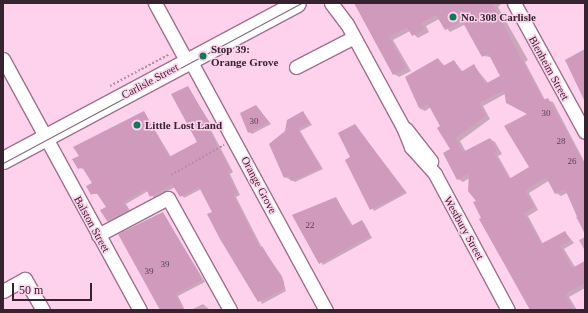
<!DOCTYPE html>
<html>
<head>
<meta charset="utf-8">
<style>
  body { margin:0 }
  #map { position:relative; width:588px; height:313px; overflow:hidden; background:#fed1ec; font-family:"Times New Roman",serif }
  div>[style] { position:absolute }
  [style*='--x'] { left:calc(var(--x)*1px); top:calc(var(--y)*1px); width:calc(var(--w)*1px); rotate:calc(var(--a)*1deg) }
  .shadow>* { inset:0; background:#0003 }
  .building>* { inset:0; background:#cf9abb }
  .path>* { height:2px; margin-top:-1px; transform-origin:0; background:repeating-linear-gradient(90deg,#b38fa4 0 2px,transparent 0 4px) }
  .roads { filter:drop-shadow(1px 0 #a16f8e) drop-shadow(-1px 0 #a16f8e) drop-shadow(0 1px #a16f8e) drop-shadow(0 -1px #a16f8e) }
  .minor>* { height:13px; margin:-6.5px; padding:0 6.5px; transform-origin:6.5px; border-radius:6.5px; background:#fff }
  .major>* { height:17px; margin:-8.5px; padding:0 8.5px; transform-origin:8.5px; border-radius:8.5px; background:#fff }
  .tram>* { height:1px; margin:-0.5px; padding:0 0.5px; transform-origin:0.5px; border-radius:0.5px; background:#836578 }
  .dots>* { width:11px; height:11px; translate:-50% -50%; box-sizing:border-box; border:2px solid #fed1ec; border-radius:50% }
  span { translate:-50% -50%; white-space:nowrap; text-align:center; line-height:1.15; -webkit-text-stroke:3px #fed1ec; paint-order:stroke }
  .number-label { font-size:9px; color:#5d4052 }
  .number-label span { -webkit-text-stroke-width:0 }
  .poi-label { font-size:11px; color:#37222f; font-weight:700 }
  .left { translate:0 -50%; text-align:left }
  .street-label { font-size:11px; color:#37222f }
  .frame { position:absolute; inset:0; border:4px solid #37222f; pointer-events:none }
  .scale { position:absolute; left:12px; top:283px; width:80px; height:18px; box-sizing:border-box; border:2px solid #37222f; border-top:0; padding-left:5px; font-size:12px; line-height:14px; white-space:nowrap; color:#37222f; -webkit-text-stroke:3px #fed1ec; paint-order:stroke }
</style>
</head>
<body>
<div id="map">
  <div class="shadow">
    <div style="clip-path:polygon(evenodd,355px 3px,502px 3px,498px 7px,528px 60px,525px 62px,545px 100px,553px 102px,585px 163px,585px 233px,576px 217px,580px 215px,567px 193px,561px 196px,556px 193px,550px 180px,529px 193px,538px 210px,528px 216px,543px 244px,565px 232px,574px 243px,564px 249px,575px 267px,585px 262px,585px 288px,569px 297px,577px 310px,531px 310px,483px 218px,470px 178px,463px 182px,458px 179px,452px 149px,441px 126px,431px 107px,425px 111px,419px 108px,438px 59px,445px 66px,454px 61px,463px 72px,474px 66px,488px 83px,501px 76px,491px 57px,483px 56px,466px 24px,450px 32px,439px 19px,426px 26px,429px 32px,418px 38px,410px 31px,393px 40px,411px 71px,399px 77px,394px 74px,355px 3px,505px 94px,529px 114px,531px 168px,511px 179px,498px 156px,502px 154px,495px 142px,490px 139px,466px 152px,460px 141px,490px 119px,483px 106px,505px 94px)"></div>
    <div style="clip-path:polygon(188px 88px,214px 129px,211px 130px,233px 172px,230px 174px,240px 195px,236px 197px,262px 248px,282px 276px,286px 291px,262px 304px,201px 189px,184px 198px,175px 187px,155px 199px,148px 191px,126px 204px,131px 212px,111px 223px,107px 221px,108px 207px,99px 194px,92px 194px,93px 183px,85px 169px,78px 168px,80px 156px,144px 112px,171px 157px,198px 142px)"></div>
    <div style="clip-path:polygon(256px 107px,271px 124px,252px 134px,249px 132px)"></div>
    <div style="clip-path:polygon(303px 112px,312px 125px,300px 131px,323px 169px,295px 182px,285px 177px,286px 131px)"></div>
    <div style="clip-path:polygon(355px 125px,407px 193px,374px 211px,346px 160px,351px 158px)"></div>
    <div style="clip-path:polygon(336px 198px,353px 226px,364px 223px,372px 238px,323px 265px,294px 215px)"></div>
    <div style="clip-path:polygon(163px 213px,205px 282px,178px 296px,185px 310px,163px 310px)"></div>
    <div style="clip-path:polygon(585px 237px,585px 251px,579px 240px)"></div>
    <div style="clip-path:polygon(203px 304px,210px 310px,191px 310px)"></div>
  </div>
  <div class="building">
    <div style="clip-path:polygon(evenodd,354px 3px,492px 3px,543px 100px,548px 98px,585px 165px,585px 235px,565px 189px,555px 194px,546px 177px,525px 190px,534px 207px,524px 213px,541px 244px,565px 231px,570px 240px,560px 246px,572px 268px,585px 261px,585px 283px,565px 294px,574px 310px,530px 310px,479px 219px,481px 218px,473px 202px,476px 201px,468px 191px,469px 173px,457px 180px,443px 153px,450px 149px,437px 128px,440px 126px,428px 104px,419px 108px,405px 77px,438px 58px,443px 66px,454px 60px,461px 72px,474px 64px,485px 84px,500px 76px,488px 53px,482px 57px,462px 21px,445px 30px,436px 15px,421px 23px,424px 29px,412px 36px,407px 27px,389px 37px,406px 68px,393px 75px,354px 3px,504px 90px,506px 103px,527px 114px,504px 126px,529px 167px,509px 179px,494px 153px,497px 151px,490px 138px,463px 152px,455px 138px,486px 116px,479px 103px,504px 90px)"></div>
    <div style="clip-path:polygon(585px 49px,585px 102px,565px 60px)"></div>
    <div style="clip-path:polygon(188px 86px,211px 126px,208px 128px,230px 170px,227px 172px,237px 193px,233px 195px,260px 248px,262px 246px,284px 282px,283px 289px,258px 302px,220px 239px,207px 214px,212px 212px,199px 187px,180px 197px,172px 184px,150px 197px,146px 189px,123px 202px,128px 210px,107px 221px,100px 210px,106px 207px,96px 192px,91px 195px,86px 186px,92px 183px,82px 167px,78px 169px,72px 159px,79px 156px,73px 147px,144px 111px,169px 157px,197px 142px,171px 94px)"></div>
    <div style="clip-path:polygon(256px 105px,269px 122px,248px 133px,240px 113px)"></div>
    <div style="clip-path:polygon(303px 111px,310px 123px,298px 129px,321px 168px,291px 181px,288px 176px,284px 178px,269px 144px,285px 131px,287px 120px)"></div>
    <div style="clip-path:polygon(355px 124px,405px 192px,370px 210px,345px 160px,350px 157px,338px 133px)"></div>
    <div style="clip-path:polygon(336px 197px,351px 226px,362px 220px,370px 236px,319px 264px,292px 215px)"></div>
    <div style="clip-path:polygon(163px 212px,202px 280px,175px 294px,183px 310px,160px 310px,118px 234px)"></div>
  </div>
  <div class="path">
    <div style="--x:110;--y:86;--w:68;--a:-28.1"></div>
    <div style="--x:171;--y:175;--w:61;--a:-29.5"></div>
  </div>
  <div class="roads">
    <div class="minor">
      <div style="--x:155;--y:3;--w:67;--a:61.5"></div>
      <div style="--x:331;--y:3;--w:26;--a:53"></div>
      <div style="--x:347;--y:24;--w:117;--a:61.5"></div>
      <div style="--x:403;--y:127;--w:22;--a:68"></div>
      <div style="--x:411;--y:147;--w:36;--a:48"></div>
      <div style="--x:435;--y:174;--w:154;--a:61.8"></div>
      <div style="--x:514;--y:3;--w:147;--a:61.2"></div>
      <div style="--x:3;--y:59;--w:286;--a:61.4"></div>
      <div style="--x:190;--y:60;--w:285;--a:61.5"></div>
      <div style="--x:296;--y:67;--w:65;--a:-27.3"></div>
      <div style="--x:406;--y:129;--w:41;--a:52"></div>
      <div style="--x:98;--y:235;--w:79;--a:-27.9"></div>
      <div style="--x:168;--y:198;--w:128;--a:61"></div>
      <div style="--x:3;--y:291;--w:25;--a:-29"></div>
      <div style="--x:25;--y:279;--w:36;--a:60"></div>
    </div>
    <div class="major">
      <div style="--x:3;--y:160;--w:333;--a:-28.1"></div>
    </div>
  </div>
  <div class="tram">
    <div style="--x:3;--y:163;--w:339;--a:-28.2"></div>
  </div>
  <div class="dots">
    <div style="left:453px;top:17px;background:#117953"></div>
    <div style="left:203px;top:56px;background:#117953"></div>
    <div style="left:137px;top:125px;background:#117953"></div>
  </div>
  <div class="number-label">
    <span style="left:546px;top:113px">30</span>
    <span style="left:254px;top:121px">30</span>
    <span style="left:561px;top:141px">28</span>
    <span style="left:572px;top:161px">26</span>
    <span style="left:310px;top:225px">22</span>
    <span style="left:165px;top:264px">39</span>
    <span style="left:149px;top:271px">39</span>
  </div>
  <div class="poi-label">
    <span class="left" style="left:461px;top:17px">No. 308 Carlisle</span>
    <span class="left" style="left:211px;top:56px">Stop 39:<br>Orange Grove</span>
    <span class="left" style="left:145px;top:125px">Little Lost Land</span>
  </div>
  <div class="street-label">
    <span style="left:549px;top:68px;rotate:61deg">Blenheim Street</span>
    <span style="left:150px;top:81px;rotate:-28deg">Carlisle Street</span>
    <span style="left:259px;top:185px;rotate:62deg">Orange Grove</span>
    <span style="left:92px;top:224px;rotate:61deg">Balston Street</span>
    <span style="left:464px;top:228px;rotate:61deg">Westbury Street</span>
  </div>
  <div class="frame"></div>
  <div class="scale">50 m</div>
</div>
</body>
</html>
